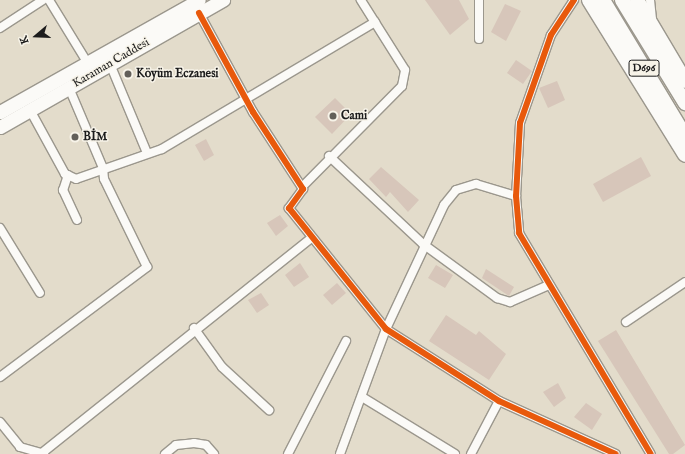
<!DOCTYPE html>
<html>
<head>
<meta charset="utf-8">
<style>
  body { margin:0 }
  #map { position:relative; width:685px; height:454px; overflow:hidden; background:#e3dccb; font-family:"IM FELL English",serif }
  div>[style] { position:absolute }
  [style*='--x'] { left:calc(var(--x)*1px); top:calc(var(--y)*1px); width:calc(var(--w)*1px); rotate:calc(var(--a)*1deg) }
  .building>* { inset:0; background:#d7c6ba }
  .roads { filter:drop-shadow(1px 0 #9b978d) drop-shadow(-1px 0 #9b978d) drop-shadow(0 1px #9b978d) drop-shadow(0 -1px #9b978d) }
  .minor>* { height:8px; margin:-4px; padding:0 4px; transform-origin:4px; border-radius:4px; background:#fbfaf7 }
  .primary>* { height:13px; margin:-6.5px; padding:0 6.5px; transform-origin:6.5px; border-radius:6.5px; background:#fbfaf7 }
  .trunk>* { height:14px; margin:-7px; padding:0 7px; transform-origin:7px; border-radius:7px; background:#fbfaf7 }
  .cycleway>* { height:6px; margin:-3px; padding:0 3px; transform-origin:3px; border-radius:3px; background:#e8590c }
  .dots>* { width:11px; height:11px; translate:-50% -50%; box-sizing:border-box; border:2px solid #f7f3e8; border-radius:50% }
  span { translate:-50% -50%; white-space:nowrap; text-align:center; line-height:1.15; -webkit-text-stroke:3px #f7f3e8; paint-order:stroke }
  .shield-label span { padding:1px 3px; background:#f7f3e8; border:1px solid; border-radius:3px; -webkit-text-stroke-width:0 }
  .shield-label { font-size:11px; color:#1c1c1c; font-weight:700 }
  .street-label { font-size:12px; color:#1c1c1c }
  .poi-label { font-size:12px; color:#1c1c1c; font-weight:700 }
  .left { translate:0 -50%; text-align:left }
  .north { position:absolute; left:16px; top:16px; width:40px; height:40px; -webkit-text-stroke:3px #f7f3e8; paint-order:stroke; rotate:251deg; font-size:11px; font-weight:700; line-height:16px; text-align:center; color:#1c1c1c }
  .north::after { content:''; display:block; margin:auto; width:14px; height:18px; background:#1c1c1c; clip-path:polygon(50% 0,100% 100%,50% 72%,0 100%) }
</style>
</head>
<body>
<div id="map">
  <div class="building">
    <div style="clip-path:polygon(425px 0,459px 0,469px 19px,450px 35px)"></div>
    <div style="clip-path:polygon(505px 4px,521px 11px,506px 41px,491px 32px)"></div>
    <div style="clip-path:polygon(516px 60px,532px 71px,523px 84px,507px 73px)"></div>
    <div style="clip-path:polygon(557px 81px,565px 100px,548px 108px,539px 88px)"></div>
    <div style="clip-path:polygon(335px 98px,351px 114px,332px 134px,315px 117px)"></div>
    <div style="clip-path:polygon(206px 139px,214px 155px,204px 161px,195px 145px)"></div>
    <div style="clip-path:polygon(641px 157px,651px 176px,603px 202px,593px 184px)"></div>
    <div style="clip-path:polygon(381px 167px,419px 200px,408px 212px,390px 192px,386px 197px,369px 179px)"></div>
    <div style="clip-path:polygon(280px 215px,288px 226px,276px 236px,267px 223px)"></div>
    <div style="clip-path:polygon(300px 263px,309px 277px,294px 287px,285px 275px)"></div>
    <div style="clip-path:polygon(436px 265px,453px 275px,445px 288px,428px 278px)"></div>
    <div style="clip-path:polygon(486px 269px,514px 287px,509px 296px,482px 278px)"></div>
    <div style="clip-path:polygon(337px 283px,346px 293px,332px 305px,323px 295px)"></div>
    <div style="clip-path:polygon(261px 293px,269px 305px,257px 313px,248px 300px)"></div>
    <div style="clip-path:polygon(446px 315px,476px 335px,479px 331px,506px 354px,489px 380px,429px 341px)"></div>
    <div style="clip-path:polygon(616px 330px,685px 445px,673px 454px,669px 454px,598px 341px)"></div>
    <div style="clip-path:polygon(558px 383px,566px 398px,554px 407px,543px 392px)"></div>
    <div style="clip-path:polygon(586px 403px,602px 414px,592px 430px,574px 417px)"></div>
  </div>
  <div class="roads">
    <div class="minor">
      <div style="--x:49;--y:0;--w:73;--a:58.5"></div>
      <div style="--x:479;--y:0;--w:39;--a:90"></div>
      <div style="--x:574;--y:0;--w:42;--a:123.3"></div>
      <div style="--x:551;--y:35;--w:93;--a:109.4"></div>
      <div style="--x:520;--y:123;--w:73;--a:93.1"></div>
      <div style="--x:516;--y:196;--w:37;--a:85"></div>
      <div style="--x:519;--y:233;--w:257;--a:59.2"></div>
      <div style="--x:650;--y:0;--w:20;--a:84"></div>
      <div style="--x:199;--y:13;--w:113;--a:61.4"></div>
      <div style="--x:253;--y:112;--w:92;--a:57"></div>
      <div style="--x:303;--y:189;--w:24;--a:126"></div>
      <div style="--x:289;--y:208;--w:155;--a:51.3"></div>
      <div style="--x:386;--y:329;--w:134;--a:32.5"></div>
      <div style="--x:499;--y:401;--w:128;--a:24.4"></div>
      <div style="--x:0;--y:28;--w:51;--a:-33.1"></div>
      <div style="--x:110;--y:64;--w:96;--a:67.4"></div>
      <div style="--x:30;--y:110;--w:73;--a:61.3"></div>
      <div style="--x:65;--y:174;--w:12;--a:24"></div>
      <div style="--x:76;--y:179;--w:91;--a:-19.2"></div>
      <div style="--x:162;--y:149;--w:248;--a:-30.8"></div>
      <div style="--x:329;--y:156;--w:129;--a:43.1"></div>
      <div style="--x:423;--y:244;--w:92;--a:36.1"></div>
      <div style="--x:497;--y:298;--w:14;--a:17"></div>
      <div style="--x:510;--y:302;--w:43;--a:-23.6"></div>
      <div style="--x:68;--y:175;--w:16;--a:108"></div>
      <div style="--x:63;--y:190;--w:33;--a:65"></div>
      <div style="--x:302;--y:187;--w:142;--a:-45.3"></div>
      <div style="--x:402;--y:86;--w:16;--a:-79"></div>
      <div style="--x:405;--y:70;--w:83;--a:-122.2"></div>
      <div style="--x:0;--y:228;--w:76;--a:58.4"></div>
      <div style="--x:626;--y:322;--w:71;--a:-34.1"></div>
      <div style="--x:194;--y:328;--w:48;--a:54.3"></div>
      <div style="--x:222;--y:367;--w:64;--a:42.5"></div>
      <div style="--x:0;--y:377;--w:184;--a:-36.8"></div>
      <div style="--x:147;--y:267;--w:98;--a:-116"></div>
      <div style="--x:104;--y:179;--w:11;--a:-95"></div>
      <div style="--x:103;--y:168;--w:87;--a:-113"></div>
      <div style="--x:362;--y:397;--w:109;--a:31.5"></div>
      <div style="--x:0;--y:422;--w:32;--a:51"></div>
      <div style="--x:20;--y:447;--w:25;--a:16"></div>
      <div style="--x:42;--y:453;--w:344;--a:-38.6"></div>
      <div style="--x:165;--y:454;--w:14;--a:-39"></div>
      <div style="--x:176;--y:445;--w:18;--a:-6"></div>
      <div style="--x:194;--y:443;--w:12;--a:9"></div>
      <div style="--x:206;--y:445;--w:12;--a:48"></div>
      <div style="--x:288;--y:454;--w:127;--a:-62.8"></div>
      <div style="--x:340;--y:454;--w:133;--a:-69.8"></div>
      <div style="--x:386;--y:329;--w:137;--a:-64.9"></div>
      <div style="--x:444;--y:205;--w:19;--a:-51"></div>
      <div style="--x:456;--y:190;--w:21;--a:-17"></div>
      <div style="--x:476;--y:184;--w:42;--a:16.7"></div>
      <div style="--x:471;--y:454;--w:60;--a:-62.2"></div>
    </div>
    <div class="primary">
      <div style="--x:0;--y:112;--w:228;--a:-29.4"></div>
      <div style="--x:0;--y:127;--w:257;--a:-29.7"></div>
    </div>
    <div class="trunk">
      <div style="--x:589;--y:0;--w:182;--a:58.2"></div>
      <div style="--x:603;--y:0;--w:159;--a:58.9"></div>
      <div style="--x:622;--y:0;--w:121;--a:58.5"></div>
      <div style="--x:637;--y:0;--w:94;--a:59.3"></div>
    </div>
  </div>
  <div class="cycleway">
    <div style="--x:574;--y:0;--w:42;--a:123.3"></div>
    <div style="--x:551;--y:35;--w:93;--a:109.4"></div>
    <div style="--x:520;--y:123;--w:73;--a:93.1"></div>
    <div style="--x:516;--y:196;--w:37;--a:85"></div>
    <div style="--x:519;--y:233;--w:257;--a:59.2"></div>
    <div style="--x:199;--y:13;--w:113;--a:61.4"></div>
    <div style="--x:253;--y:112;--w:92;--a:57"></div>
    <div style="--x:303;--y:189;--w:24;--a:126"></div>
    <div style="--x:289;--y:208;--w:155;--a:51.3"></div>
    <div style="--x:386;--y:329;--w:134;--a:32.5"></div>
    <div style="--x:499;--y:401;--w:128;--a:24.4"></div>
  </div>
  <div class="dots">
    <div style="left:128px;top:74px;background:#625f59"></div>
    <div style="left:333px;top:116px;background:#625f59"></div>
    <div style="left:75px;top:137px;background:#625f59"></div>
  </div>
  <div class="shield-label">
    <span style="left:644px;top:68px">D696</span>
  </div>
  <div class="street-label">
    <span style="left:111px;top:63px;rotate:-30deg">Karaman Caddesi</span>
  </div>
  <div class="poi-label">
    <span class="left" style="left:136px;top:74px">Köyüm Eczanesi</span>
    <span class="left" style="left:341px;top:116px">Cami</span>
    <span class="left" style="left:83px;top:137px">BİM</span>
  </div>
  <div class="north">K</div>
</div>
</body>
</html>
